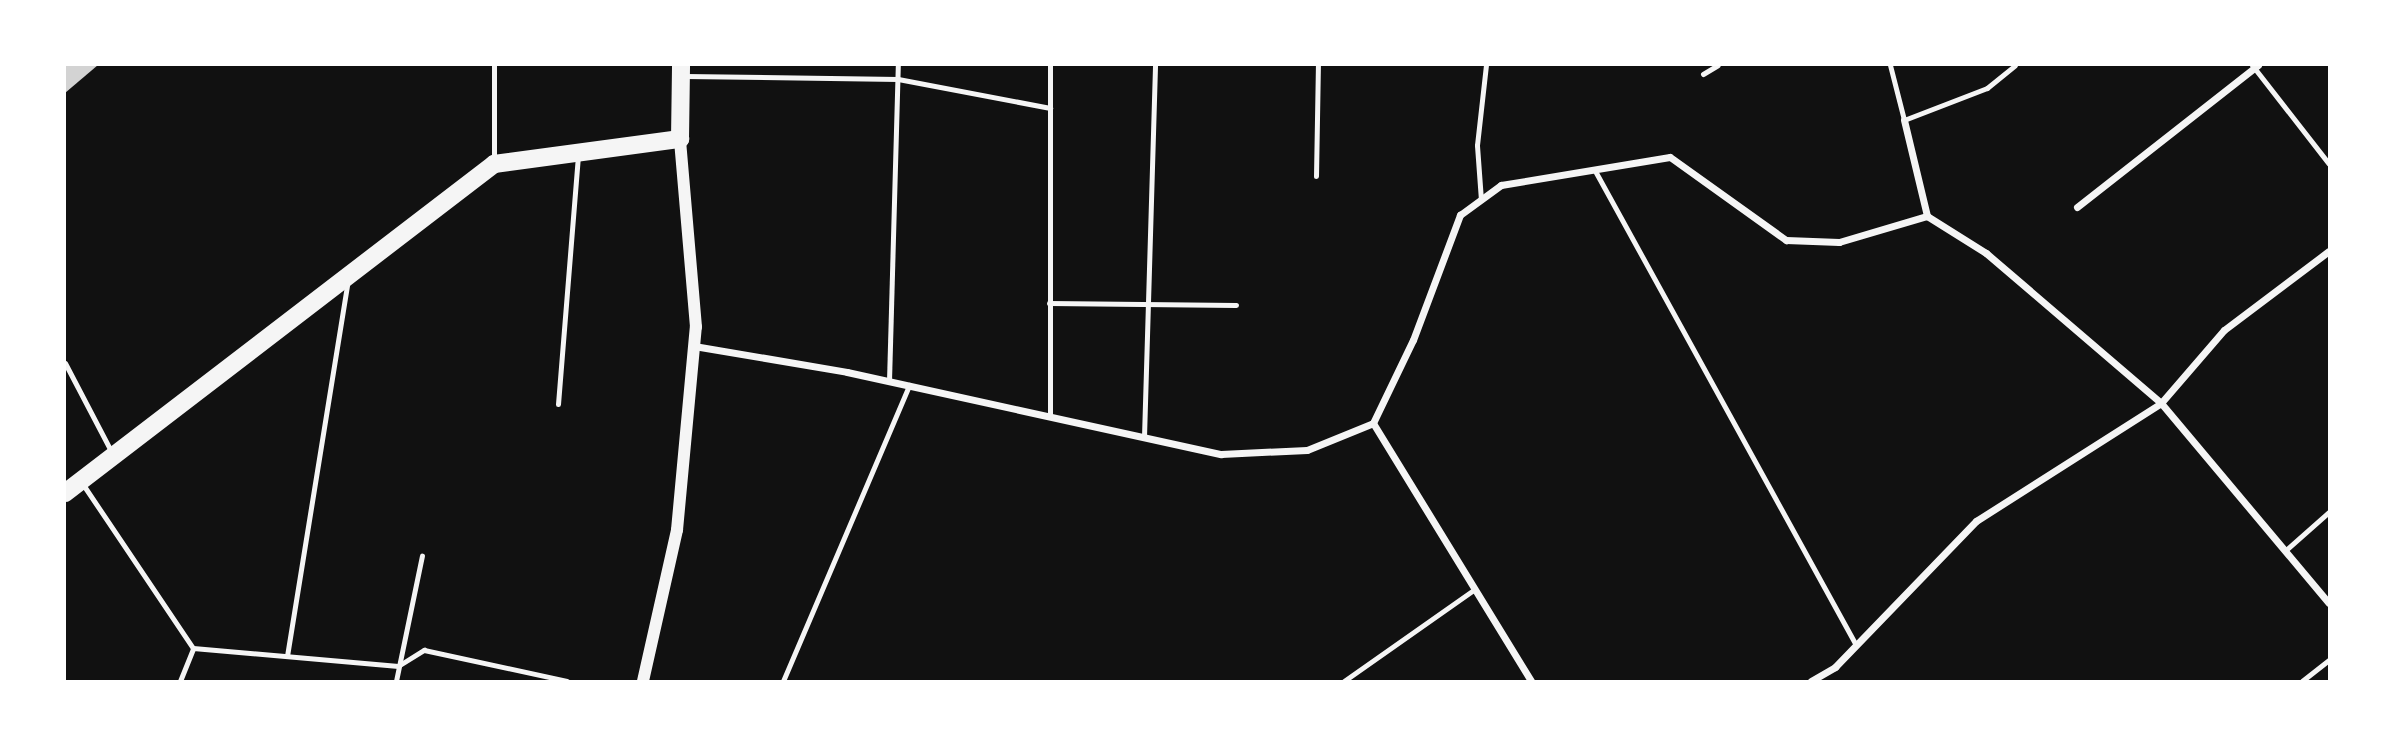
<!DOCTYPE html>
<html>
<head>
<meta charset="utf-8">
<style>
  body { margin:0 }
  #map { position:relative; width:2394px; height:746px; overflow:hidden; background:#111; font-family:"Crimson Pro",serif }
  div>[style] { position:absolute }
  [style*='--x'] { left:calc(var(--x)*1px); top:calc(var(--y)*1px); width:calc(var(--w)*1px); rotate:calc(var(--a)*1deg) }
  .building>* { inset:0; background:#d3d3d3 }
  .service>* { height:5px; margin:-2.5px; padding:0 2.5px; transform-origin:2.5px; border-radius:2.5px; background:#f5f5f5 }
  .minor>* { height:7px; margin:-3.5px; padding:0 3.5px; transform-origin:3.5px; border-radius:3.5px; background:#f5f5f5 }
  .tertiary>* { height:12px; margin:-6px; padding:0 6px; transform-origin:6px; border-radius:6px; background:#f5f5f5 }
  .primary>* { height:18px; margin:-9px; padding:0 9px; transform-origin:9px; border-radius:9px; background:#f5f5f5 }
  span { translate:-50% -50%; white-space:nowrap; text-align:center; line-height:1.15; -webkit-text-stroke:7px #fff; paint-order:stroke }
  .frame { position:absolute; inset:0; border:66px solid #fff; pointer-events:none }
</style>
</head>
<body>
<div id="map">
  <div class="building">
    <div style="clip-path:polygon(65px 65px,98px 65px,65px 93px)"></div>
  </div>
  <div class="service">
    <div style="--x:1890;--y:65;--w:57;--a:75.7"></div>
    <div style="--x:1904;--y:120;--w:89;--a:-21.1"></div>
    <div style="--x:1987;--y:88;--w:36;--a:-39"></div>
    <div style="--x:2252;--y:65;--w:125;--a:52.1"></div>
    <div style="--x:1703;--y:74;--w:17;--a:-31"></div>
    <div style="--x:685;--y:76;--w:213;--a:0.8"></div>
    <div style="--x:898;--y:79;--w:155;--a:10.8"></div>
    <div style="--x:494;--y:160;--w:95;--a:-90"></div>
    <div style="--x:1594;--y:169;--w:543;--a:61.17"></div>
    <div style="--x:1316;--y:176;--w:111;--a:-89"></div>
    <div style="--x:1481;--y:200;--w:55;--a:-94.2"></div>
    <div style="--x:1477;--y:145;--w:81;--a:-83.6"></div>
    <div style="--x:1049;--y:303;--w:187;--a:0.6"></div>
    <div style="--x:65;--y:363;--w:102;--a:62.4"></div>
    <div style="--x:889;--y:381;--w:316;--a:-88.4"></div>
    <div style="--x:558;--y:404;--w:249;--a:-85.4"></div>
    <div style="--x:1050;--y:416;--w:351;--a:-90"></div>
    <div style="--x:1144;--y:437;--w:372;--a:-88.3"></div>
    <div style="--x:82;--y:483;--w:199;--a:56.1"></div>
    <div style="--x:193;--y:648;--w:206;--a:5"></div>
    <div style="--x:398;--y:666;--w:31;--a:-32"></div>
    <div style="--x:424;--y:650;--w:146;--a:12.2"></div>
    <div style="--x:2286;--y:550;--w:57;--a:-41.5"></div>
    <div style="--x:287;--y:656;--w:380;--a:-80.8"></div>
    <div style="--x:180;--y:681;--w:35;--a:-68"></div>
    <div style="--x:396;--y:681;--w:128;--a:-78.3"></div>
    <div style="--x:783;--y:681;--w:322;--a:-66.9"></div>
    <div style="--x:1344;--y:681;--w:160;--a:-35.1"></div>
    <div style="--x:2302;--y:681;--w:34;--a:-38"></div>
  </div>
  <div class="minor">
    <div style="--x:1904;--y:120;--w:99;--a:76.5"></div>
    <div style="--x:2077;--y:207;--w:230;--a:-38.1"></div>
    <div style="--x:694;--y:346;--w:155;--a:9.6"></div>
    <div style="--x:847;--y:372;--w:383;--a:12.4"></div>
    <div style="--x:1221;--y:454;--w:86;--a:-2.7"></div>
    <div style="--x:1307;--y:450;--w:71;--a:-22.2"></div>
    <div style="--x:1373;--y:423;--w:92;--a:-64.3"></div>
    <div style="--x:1413;--y:340;--w:134;--a:-69.4"></div>
    <div style="--x:1460;--y:215;--w:51;--a:-36.2"></div>
    <div style="--x:1501;--y:185;--w:171;--a:-9.4"></div>
    <div style="--x:1670;--y:157;--w:143;--a:35.6"></div>
    <div style="--x:1786;--y:240;--w:53;--a:2.2"></div>
    <div style="--x:1839;--y:242;--w:92;--a:-16.5"></div>
    <div style="--x:1927;--y:216;--w:70;--a:32.1"></div>
    <div style="--x:1986;--y:253;--w:230;--a:40.6"></div>
    <div style="--x:2161;--y:403;--w:261;--a:50"></div>
    <div style="--x:1373;--y:423;--w:303;--a:58.5"></div>
    <div style="--x:1811;--y:681;--w:28;--a:-30"></div>
    <div style="--x:1835;--y:667;--w:203;--a:-46"></div>
    <div style="--x:1976;--y:521;--w:219;--a:-32.5"></div>
    <div style="--x:2161;--y:403;--w:96;--a:-49.2"></div>
    <div style="--x:2224;--y:330;--w:131;--a:-37"></div>
  </div>
  <div class="tertiary">
    <div style="--x:643;--y:681;--w:155;--a:-77.3"></div>
    <div style="--x:677;--y:530;--w:204;--a:-84.7"></div>
    <div style="--x:696;--y:327;--w:189;--a:-94.9"></div>
  </div>
  <div class="primary">
    <div style="--x:65;--y:493;--w:541;--a:-37.48"></div>
    <div style="--x:494;--y:164;--w:188;--a:-7.7"></div>
    <div style="--x:680;--y:139;--w:74;--a:-89.2"></div>
  </div>
  <div class="frame"></div>
</div>
</body>
</html>
